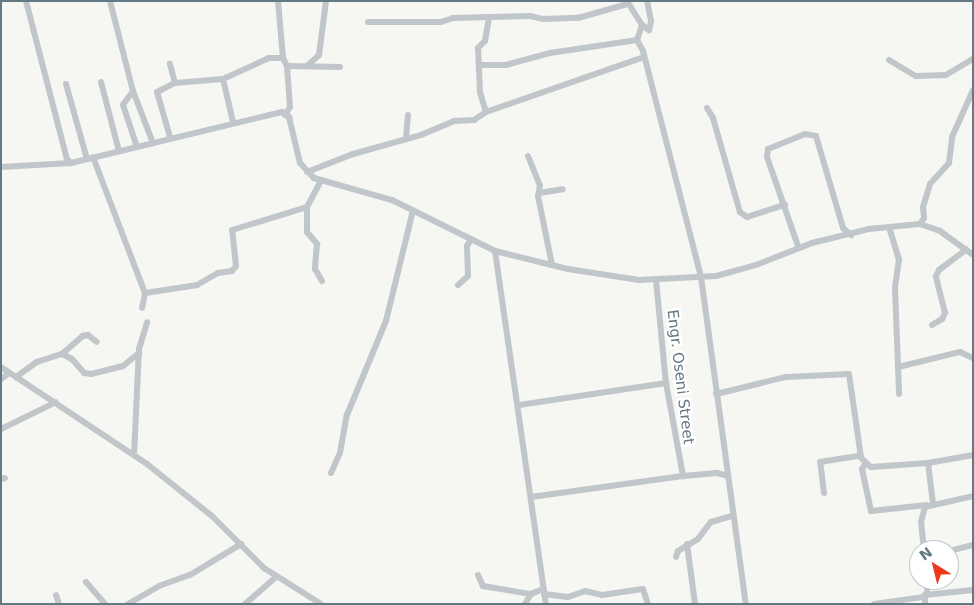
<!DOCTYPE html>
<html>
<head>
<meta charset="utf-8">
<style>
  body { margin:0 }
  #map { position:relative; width:974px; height:605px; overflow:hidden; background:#f6f6f2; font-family:"DejaVu Sans",sans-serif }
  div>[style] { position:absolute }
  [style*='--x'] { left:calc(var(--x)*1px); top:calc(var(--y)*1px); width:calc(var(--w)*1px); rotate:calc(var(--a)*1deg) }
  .minor>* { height:6px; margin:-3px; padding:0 3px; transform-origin:3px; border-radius:3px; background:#c0c6c9 }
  span { translate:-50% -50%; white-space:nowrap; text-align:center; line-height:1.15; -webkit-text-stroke:5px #fff; paint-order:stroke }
  .street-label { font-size:15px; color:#637985 }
  .frame { position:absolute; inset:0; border:2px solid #637985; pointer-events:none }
  .north { position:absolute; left:909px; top:540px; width:50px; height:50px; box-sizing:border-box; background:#fff; border:1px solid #c1c9ce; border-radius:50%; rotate:324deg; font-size:14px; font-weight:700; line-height:20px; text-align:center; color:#637985 }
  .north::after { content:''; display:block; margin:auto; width:18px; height:22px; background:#ed391b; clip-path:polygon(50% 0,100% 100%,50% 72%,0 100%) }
</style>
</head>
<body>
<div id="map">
  <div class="minor">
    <div style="--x:26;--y:1;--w:163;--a:75.5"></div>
    <div style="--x:67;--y:159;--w:6;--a:45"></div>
    <div style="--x:110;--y:1;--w:93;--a:75.7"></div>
    <div style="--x:133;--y:91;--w:56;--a:69"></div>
    <div style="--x:278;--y:1;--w:57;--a:85"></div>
    <div style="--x:627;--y:1;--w:28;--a:58"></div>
    <div style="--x:642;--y:25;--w:16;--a:108"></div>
    <div style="--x:368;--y:22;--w:73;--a:0"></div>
    <div style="--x:441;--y:22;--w:13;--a:-18"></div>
    <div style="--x:453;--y:18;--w:77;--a:-1.5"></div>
    <div style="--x:530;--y:16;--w:13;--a:13"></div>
    <div style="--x:543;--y:19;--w:35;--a:-2"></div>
    <div style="--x:578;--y:18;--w:51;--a:-15.9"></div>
    <div style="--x:642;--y:25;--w:9;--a:36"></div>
    <div style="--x:649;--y:30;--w:9;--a:-77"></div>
    <div style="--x:651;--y:21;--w:20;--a:-101"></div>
    <div style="--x:889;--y:60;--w:31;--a:31"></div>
    <div style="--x:916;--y:76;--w:30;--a:-2"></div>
    <div style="--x:946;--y:75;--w:31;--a:-31"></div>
    <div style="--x:308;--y:65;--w:15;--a:-42"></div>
    <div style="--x:319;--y:55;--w:54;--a:-82.6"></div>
    <div style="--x:481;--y:65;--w:25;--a:0"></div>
    <div style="--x:506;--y:65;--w:46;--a:-15.3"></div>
    <div style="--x:550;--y:53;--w:88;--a:-8.5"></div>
    <div style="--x:637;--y:40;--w:13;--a:61"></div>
    <div style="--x:643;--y:51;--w:233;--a:75.6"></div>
    <div style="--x:701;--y:277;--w:330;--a:82.2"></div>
    <div style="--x:101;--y:82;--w:71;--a:75.4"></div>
    <div style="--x:175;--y:83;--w:48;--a:-4.8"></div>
    <div style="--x:66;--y:84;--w:78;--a:74.4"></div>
    <div style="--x:133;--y:91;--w:17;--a:126"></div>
    <div style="--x:123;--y:105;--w:44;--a:71.6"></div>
    <div style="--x:707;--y:108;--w:12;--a:59"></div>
    <div style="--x:713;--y:118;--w:98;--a:74"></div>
    <div style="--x:740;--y:212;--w:9;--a:36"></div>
    <div style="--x:747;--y:217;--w:40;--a:-18"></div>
    <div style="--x:486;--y:112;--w:21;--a:-107"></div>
    <div style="--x:480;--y:92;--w:44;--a:-92.6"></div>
    <div style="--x:478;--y:48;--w:10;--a:-45"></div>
    <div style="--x:485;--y:41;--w:23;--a:-80"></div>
    <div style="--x:285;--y:115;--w:9;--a:-58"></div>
    <div style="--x:290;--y:107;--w:41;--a:-94.2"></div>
    <div style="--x:287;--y:66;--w:53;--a:1.1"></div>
    <div style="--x:233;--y:122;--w:44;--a:-103.1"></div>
    <div style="--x:223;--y:79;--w:51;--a:-24.5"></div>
    <div style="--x:269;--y:58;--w:14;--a:0"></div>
    <div style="--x:283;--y:58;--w:9;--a:63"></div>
    <div style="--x:170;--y:137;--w:47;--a:-106.1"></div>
    <div style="--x:157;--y:92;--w:20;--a:-27"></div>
    <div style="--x:175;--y:83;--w:20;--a:-105"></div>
    <div style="--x:406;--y:138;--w:23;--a:-85"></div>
    <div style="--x:528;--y:156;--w:31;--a:68"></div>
    <div style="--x:540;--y:185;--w:11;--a:100"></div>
    <div style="--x:538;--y:196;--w:70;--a:78.5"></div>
    <div style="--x:93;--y:157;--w:146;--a:69.1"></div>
    <div style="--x:145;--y:293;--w:15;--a:101"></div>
    <div style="--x:1;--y:167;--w:70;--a:-3.3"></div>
    <div style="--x:71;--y:163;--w:217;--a:-13.6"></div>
    <div style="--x:282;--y:112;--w:9;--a:36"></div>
    <div style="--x:289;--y:117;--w:47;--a:76.6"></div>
    <div style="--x:300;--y:163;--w:21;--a:47"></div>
    <div style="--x:314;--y:178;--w:81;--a:15.8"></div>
    <div style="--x:392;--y:200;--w:115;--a:26.3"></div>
    <div style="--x:495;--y:251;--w:75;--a:13.9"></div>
    <div style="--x:568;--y:269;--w:72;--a:8.8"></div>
    <div style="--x:639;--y:280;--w:77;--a:-3"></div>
    <div style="--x:716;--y:276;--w:41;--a:-15.4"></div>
    <div style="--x:756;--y:265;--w:60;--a:-21.4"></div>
    <div style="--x:812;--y:243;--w:59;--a:-13.8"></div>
    <div style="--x:869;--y:229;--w:51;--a:-5.6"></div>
    <div style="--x:920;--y:224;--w:21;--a:19"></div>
    <div style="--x:940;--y:231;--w:41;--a:36"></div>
    <div style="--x:307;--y:172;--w:49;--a:-21.4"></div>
    <div style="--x:353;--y:154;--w:71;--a:-15.6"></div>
    <div style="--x:421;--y:135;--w:36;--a:-23"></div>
    <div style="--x:454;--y:121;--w:20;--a:-3"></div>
    <div style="--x:474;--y:120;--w:14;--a:-34"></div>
    <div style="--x:486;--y:112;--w:167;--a:-19.2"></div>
    <div style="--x:539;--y:193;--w:24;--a:-9"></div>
    <div style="--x:307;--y:207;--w:25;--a:90"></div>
    <div style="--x:307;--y:232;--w:16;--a:50"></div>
    <div style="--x:317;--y:244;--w:25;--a:95"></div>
    <div style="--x:315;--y:269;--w:14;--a:60"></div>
    <div style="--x:920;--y:224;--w:7;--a:-56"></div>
    <div style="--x:924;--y:218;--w:11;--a:-95"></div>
    <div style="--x:923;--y:207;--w:24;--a:-73"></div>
    <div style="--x:930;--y:184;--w:28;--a:-48"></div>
    <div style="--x:949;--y:163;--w:26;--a:-83"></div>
    <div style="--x:952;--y:137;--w:51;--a:-65.9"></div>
    <div style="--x:889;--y:227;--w:34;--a:73"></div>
    <div style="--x:899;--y:259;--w:29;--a:98"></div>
    <div style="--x:895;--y:288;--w:106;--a:87.8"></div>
    <div style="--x:798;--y:246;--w:94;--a:-109.2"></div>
    <div style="--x:767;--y:157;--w:8;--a:-83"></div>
    <div style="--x:768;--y:149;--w:40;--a:-22"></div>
    <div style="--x:805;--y:134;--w:11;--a:10"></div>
    <div style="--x:816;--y:136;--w:96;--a:73.6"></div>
    <div style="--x:843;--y:228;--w:11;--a:41"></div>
    <div style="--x:495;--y:251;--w:357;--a:81.8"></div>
    <div style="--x:656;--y:280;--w:103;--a:84.5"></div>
    <div style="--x:666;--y:383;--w:95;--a:79.6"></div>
    <div style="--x:458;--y:285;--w:13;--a:-42"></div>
    <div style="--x:468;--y:276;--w:30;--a:-92"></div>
    <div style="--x:467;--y:246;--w:8;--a:-60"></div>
    <div style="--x:145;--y:293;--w:53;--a:-8.7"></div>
    <div style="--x:197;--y:285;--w:24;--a:-30"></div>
    <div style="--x:218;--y:273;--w:14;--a:-8"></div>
    <div style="--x:232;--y:271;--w:6;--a:-51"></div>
    <div style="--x:236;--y:266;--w:36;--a:-96"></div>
    <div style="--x:232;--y:230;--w:78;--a:-17"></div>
    <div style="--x:307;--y:207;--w:30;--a:-62"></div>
    <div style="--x:932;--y:325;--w:12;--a:-31"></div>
    <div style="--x:942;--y:319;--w:7;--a:-63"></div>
    <div style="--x:945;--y:313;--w:38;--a:-104"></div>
    <div style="--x:936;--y:276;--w:7;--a:-63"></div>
    <div style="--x:939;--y:270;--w:34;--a:-37"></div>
    <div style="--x:62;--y:354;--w:28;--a:-41"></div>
    <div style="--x:83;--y:336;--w:5;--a:-11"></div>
    <div style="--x:88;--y:335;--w:11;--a:38"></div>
    <div style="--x:1;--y:367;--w:175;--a:33.6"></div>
    <div style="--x:147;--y:464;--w:83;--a:38.7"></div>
    <div style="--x:212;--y:516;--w:74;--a:45"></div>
    <div style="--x:264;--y:568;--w:67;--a:32.3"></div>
    <div style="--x:898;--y:367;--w:64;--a:-13.6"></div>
    <div style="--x:960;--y:352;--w:14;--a:25"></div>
    <div style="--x:16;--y:377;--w:26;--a:-36"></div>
    <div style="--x:37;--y:362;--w:26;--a:-18"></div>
    <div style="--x:62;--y:354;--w:11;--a:27"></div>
    <div style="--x:72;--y:359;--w:18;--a:49"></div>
    <div style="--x:84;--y:373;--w:7;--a:8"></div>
    <div style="--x:91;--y:374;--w:33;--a:-14"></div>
    <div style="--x:123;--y:366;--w:21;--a:-39"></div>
    <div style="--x:1;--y:379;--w:10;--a:-37"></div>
    <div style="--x:716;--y:394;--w:72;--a:-13.7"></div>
    <div style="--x:786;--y:377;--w:63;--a:-2.7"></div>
    <div style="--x:849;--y:374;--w:84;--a:81.8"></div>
    <div style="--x:519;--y:405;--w:149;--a:-8.5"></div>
    <div style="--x:1;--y:429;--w:61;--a:-26.1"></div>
    <div style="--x:134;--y:455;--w:106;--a:-87.3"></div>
    <div style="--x:139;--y:349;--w:28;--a:-73"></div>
    <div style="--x:928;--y:463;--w:46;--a:-10.1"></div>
    <div style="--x:865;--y:464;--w:6;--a:121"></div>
    <div style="--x:862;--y:469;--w:43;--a:77.9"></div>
    <div style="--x:871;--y:511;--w:56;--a:-6.1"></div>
    <div style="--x:331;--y:473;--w:22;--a:-66"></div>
    <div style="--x:340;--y:453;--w:39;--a:-80"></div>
    <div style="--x:347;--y:415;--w:102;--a:-67.5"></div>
    <div style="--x:386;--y:321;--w:114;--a:-76.3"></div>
    <div style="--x:1;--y:479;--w:4;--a:-14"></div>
    <div style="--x:824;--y:493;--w:31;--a:-97"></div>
    <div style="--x:820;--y:462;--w:39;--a:-9"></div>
    <div style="--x:859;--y:456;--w:16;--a:43"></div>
    <div style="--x:871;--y:467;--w:57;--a:-4"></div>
    <div style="--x:928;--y:463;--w:41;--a:83"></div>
    <div style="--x:531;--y:497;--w:153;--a:-7.9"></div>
    <div style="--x:683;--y:476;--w:34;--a:-5"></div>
    <div style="--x:717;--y:473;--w:11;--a:15"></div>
    <div style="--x:687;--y:544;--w:61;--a:82.4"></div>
    <div style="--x:924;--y:550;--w:28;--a:-96"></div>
    <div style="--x:921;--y:522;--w:16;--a:-75"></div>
    <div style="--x:925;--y:507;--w:49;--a:-12.9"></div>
    <div style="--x:949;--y:551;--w:25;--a:-14"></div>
    <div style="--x:676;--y:557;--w:6;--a:-72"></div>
    <div style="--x:678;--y:551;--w:23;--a:-31"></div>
    <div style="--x:698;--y:539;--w:21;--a:-53"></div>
    <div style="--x:711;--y:522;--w:22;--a:-16"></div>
    <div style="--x:478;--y:575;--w:12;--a:66"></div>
    <div style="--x:483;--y:586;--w:49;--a:9.5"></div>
    <div style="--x:531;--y:594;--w:13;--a:-23"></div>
    <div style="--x:86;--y:582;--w:29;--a:49"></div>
    <div style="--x:544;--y:594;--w:24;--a:7"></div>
    <div style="--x:568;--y:597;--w:18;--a:-19"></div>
    <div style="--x:585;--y:591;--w:17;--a:13"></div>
    <div style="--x:602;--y:595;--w:41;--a:-8.3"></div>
    <div style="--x:643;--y:589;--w:16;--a:72"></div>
    <div style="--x:56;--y:595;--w:9;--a:72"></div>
    <div style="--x:128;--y:604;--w:36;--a:-30"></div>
    <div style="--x:159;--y:586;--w:33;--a:-20"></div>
    <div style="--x:190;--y:575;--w:60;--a:-31.3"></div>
    <div style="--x:245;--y:604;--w:41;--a:-41.1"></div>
    <div style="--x:525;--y:604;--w:12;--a:-59"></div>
    <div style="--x:874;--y:604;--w:49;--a:-8.1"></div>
    <div style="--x:923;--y:597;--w:6;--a:-45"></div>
    <div style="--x:927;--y:593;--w:13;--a:-86"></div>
    <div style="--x:925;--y:604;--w:9;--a:-90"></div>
    <div style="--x:925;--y:595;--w:48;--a:-5.9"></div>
  </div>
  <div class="street-label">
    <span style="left:680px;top:377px;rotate:83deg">Engr. Oseni Street</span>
  </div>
  <div class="frame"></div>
  <div class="north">N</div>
</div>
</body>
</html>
